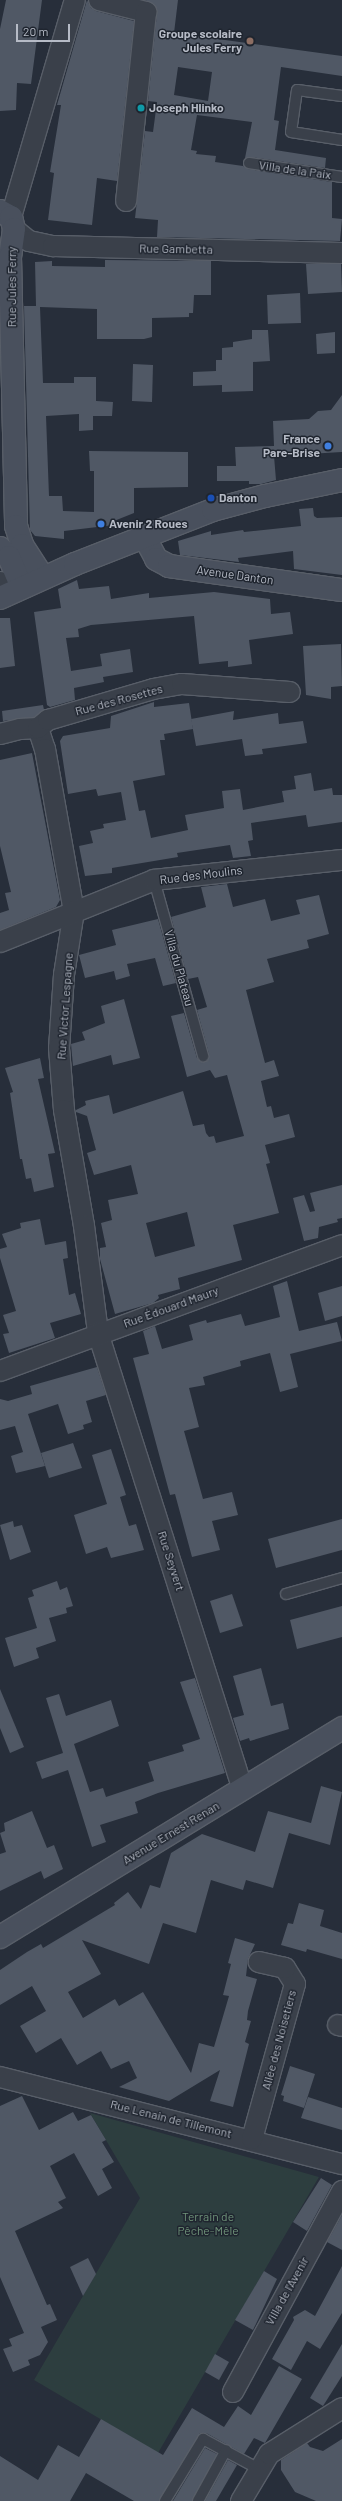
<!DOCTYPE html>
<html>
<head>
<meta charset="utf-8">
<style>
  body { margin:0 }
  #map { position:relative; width:342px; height:2501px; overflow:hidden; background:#272e3a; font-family:Barlow,sans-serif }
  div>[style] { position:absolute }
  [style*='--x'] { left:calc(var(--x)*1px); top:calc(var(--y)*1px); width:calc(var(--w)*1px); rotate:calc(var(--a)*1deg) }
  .green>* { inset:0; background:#2d3e3f }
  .building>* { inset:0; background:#505865 }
  .roads { filter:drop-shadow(1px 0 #585e68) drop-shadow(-1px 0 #585e68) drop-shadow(0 1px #585e68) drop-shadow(0 -1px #585e68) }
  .lane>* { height:10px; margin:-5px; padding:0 5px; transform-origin:5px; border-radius:5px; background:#3a404a }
  .street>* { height:20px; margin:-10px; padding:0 10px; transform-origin:10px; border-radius:10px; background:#3a404a }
  .secondary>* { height:22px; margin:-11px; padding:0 11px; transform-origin:11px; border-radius:11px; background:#49505d }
  .dots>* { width:11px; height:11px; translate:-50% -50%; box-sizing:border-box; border:2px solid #1f252f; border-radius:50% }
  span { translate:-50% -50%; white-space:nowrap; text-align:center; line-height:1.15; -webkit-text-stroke:3px #1f252f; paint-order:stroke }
  .poi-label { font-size:12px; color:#b6bbc6; font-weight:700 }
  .right { translate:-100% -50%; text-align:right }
  .left { translate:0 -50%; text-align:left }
  .street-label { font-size:12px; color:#b6bbc6 }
  .park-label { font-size:12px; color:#70947a }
  .scale { position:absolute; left:16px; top:24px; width:54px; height:18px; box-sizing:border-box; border:2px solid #b6bbc6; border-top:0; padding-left:5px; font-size:12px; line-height:14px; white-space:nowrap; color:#b6bbc6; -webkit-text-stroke:3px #1f252f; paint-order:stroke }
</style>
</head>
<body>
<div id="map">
  <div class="green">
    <div style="clip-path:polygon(90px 2113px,319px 2177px,158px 2453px,34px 2380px,140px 2198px)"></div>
  </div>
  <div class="building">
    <div style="clip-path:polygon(6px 0,42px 0,31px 84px,17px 83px,16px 110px,0 111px,0 29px)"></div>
    <div style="clip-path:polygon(87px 0,91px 8px,96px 11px,134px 21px,117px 181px,97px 178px,92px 225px,48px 220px,54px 173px,50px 172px,61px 105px,57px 105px)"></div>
    <div style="clip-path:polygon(evenodd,145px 0,178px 0,174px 33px,342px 56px,342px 76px,281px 67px,274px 120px,279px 121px,275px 150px,326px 158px,325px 168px,250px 157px,245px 158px,252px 122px,197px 115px,191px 150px,197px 151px,196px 154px,216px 156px,215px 162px,243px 166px,248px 169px,332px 182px,332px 218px,342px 219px,340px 241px,157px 237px,158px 220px,135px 218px,145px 131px,153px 132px,157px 102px,148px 101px,157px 13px,154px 4px,145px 0,178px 67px,212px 72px,208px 101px,174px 95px,178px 67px)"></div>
    <div style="clip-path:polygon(105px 260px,211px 261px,211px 295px,194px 295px,193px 313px,189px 313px,189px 317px,152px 318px,152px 337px,144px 339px,97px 339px,97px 309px,40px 307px,43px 383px,74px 383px,74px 377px,96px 377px,96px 401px,113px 402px,112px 416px,93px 416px,93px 430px,79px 431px,79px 414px,46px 416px,49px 496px,62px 496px,63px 511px,94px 512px,94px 471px,90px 471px,89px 451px,188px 452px,188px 487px,134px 488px,134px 513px,114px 521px,114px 525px,64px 531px,64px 539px,35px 536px,30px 530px,24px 306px,36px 306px,35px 262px,52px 261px,52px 266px,105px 267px)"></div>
    <div style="clip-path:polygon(306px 264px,341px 264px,342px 292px,308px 294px)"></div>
    <div style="clip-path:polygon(300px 293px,301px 323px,268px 324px,267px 295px)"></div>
    <div style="clip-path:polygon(252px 330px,268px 330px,270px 361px,253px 362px,253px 391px,222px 392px,222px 385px,193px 386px,193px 372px,216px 371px,216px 360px,222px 360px,222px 348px,233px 347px,233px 342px,252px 339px)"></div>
    <div style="clip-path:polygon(335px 332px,335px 353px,317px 354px,316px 334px)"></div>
    <div style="clip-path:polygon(133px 364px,153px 365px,152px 402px,132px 401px)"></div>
    <div style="clip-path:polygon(342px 395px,342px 452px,274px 456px,276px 480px,261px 484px,249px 484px,249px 481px,217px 481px,217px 466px,236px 466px,235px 447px,274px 446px,273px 421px,309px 419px,318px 411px,331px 410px)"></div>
    <div style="clip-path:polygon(313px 508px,314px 516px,317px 518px,342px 517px,342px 575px,294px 569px,293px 551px,238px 558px,239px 562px,180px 555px,178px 541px,211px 531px,211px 535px,243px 530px,244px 532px,301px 526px,299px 509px)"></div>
    <div style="clip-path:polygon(77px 580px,79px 589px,109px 586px,111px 599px,149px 593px,149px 598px,214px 592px,270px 599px,271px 614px,290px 612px,293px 634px,249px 640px,252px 664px,228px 667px,228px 661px,199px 664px,194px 616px,91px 625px,78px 629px,79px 637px,66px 638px,71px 671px,102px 666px,100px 654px,130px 649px,133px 672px,103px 677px,104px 682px,74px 688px,75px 700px,50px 707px,47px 705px,34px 612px,61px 608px,58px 589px)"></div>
    <div style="clip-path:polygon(0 618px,10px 618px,15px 666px,0 668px)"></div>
    <div style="clip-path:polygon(341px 644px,342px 686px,331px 687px,331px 699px,306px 695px,303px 646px)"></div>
    <div style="clip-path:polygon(154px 702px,154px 707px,189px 703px,193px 729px,164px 734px,165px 740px,160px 740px,165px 775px,133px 781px,139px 811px,145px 810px,151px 838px,188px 830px,185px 815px,224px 808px,222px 791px,240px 789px,243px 810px,284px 802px,282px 791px,296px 789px,294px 776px,311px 773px,314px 791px,332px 788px,333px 795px,342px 795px,342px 822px,308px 827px,306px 815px,251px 823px,253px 840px,248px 841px,251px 856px,233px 858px,230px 845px,177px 853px,178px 857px,112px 868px,112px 873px,85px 876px,79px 846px,93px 843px,90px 831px,104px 828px,103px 824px,126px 820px,121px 792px,98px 796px,96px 789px,68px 794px,60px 741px,63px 736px,110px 728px,111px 716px)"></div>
    <div style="clip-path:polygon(43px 705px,44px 710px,34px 717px,3px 721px,2px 711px)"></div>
    <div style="clip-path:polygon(234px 711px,233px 720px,278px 713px,279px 724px,303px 721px,307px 743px,262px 749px,263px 754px,245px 756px,242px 739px,196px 746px,191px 719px)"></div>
    <div style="clip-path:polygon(32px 753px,60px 900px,56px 907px,0 930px,0 913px,9px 910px,5px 893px,11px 892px,0 846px,0 760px)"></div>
    <div style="clip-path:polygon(evenodd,227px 884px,233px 907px,265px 899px,271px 921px,300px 914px,296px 900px,319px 895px,329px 934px,307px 940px,309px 948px,267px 959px,274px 982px,246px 990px,265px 1063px,274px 1060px,279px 1076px,261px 1081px,267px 1107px,271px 1106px,274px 1118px,289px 1114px,295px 1137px,265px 1145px,270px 1163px,266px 1164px,279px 1213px,233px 1225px,242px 1260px,178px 1278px,180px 1289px,158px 1295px,159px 1298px,153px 1303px,115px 1314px,100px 1259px,100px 1248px,106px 1247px,101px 1223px,112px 1220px,108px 1200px,138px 1194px,131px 1165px,94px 1175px,87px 1153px,96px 1150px,87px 1116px,76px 1112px,76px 1110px,86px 1105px,85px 1101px,109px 1095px,113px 1114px,183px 1091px,193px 1126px,204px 1124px,206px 1133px,209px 1137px,214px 1136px,216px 1143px,244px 1136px,227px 1075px,215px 1078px,210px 1070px,187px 1077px,171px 1016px,184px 1013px,197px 1058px,201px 1062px,207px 1061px,209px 1054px,197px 1010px,207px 1007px,198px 977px,188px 979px,171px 917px,206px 907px,201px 887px,227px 884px,187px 1212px,195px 1246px,155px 1257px,146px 1223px,187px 1212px)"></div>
    <div style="clip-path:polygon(158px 919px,176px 983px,163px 986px,155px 958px,127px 964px,130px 976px,116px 980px,114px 971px,85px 978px,79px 955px,116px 945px,112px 930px)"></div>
    <div style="clip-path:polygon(124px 999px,140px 1058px,113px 1065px,111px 1055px,73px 1066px,71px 1044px,85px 1040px,82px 1032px,105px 1023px,101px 1006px)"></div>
    <div style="clip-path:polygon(40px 1058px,44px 1078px,38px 1079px,55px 1153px,48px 1154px,54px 1187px,34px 1192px,31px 1178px,26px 1179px,22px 1159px,20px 1159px,10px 1093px,13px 1092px,5px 1068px)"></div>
    <div style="clip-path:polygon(342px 1185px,342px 1218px,337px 1219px,338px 1222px,319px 1227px,318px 1238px,304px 1241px,293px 1198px,304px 1195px,310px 1212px,315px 1211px,310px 1193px)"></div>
    <div style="clip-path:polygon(40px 1219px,45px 1245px,66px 1241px,68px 1258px,63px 1259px,69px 1295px,75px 1293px,81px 1314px,50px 1323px,55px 1338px,9px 1353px,3px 1334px,9px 1333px,3px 1315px,16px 1311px,0 1258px,0 1249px,7px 1247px,2px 1234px,21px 1228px,20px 1223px)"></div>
    <div style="clip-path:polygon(287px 1281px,299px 1331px,337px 1322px,342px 1341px,290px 1354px,298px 1387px,280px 1392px,270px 1353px,240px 1361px,241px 1366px,203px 1377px,205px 1385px,189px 1388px,199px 1427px,184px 1431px,203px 1499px,232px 1492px,238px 1515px,212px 1521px,220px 1550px,192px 1557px,175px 1494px,170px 1495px,133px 1358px,149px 1354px,143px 1331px,155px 1326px,162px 1349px,193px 1340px,189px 1325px,206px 1320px,207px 1323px,241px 1314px,245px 1326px,280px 1317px,273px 1286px)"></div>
    <div style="clip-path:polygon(342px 1286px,342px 1316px,325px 1321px,318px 1293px)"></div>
    <div style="clip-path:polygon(97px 1367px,106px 1395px,86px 1401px,92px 1422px,83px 1425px,84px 1429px,68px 1434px,58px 1404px,28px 1414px,45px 1466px,16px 1473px,11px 1456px,23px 1452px,15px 1426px,0 1430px,0 1399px,8px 1401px,32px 1394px,30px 1386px)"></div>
    <div style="clip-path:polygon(73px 1443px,82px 1468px,49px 1478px,41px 1453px)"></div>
    <div style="clip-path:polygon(111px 1449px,126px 1495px,120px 1497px,124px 1510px,129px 1526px,136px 1524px,144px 1550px,111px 1558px,107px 1547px,86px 1554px,74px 1515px,107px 1504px,92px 1455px)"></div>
    <div style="clip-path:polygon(342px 1519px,342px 1550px,276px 1568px,268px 1539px)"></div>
    <div style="clip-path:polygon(13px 1521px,14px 1527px,22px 1525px,31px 1552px,10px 1560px,0 1525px)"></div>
    <div style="clip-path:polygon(57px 1581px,60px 1590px,67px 1587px,73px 1606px,66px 1608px,67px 1613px,49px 1618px,56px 1641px,36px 1648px,39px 1658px,14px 1667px,5px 1638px,37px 1628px,28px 1598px,34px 1596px,32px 1590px)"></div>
    <div style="clip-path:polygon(232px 1594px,243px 1626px,220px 1633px,210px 1601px)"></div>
    <div style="clip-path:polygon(342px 1606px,342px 1637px,297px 1649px,290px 1620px)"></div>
    <div style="clip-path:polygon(261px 1668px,271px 1706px,283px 1703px,289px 1729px,250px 1741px,249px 1738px,240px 1741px,233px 1718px,244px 1715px,233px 1676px)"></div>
    <div style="clip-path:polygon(195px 1678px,225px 1773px,158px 1793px,135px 1802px,138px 1813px,100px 1825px,106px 1842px,92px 1847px,68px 1770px,42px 1779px,36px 1762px,63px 1753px,46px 1698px,59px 1694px,66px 1716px,111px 1700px,119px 1726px,74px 1744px,90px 1792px,103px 1788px,106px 1797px,154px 1781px,148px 1762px,184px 1751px,182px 1745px,200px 1739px,180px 1682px)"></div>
    <div style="clip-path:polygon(0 1689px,24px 1747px,10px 1753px,0 1728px)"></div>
    <div style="clip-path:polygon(321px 1786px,342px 1792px,330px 1845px,289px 1833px,273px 1888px,246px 1880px,243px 1890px,211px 1880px,196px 1933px,163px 1923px,149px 1964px,82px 1940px,101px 1974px,68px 1992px,83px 2018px,115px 1999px,119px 2006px,143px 1992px,191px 2073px,199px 2043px,214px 2047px,229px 1996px,223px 1995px,231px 1964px,228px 1963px,235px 1938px,255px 1944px,248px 1959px,246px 1976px,257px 1979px,248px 2011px,247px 2020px,251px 2021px,245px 2042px,249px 2044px,233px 2107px,210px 2101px,220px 2070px,169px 2101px,119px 2087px,137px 2078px,129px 2061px,111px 2069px,101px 2051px,77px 2065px,61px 2038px,36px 2053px,20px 2026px,46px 2011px,32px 1986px,0 2005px,0 1970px,27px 1952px,41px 1944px,43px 1948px,115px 1905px,114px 1903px,128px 1892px,141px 1909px,150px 1885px,160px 1888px,171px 1853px,202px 1834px,255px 1852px,268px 1811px,311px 1823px)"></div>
    <div style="clip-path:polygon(32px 1811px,47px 1848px,54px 1845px,63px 1869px,44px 1879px,41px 1871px,0 1891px,0 1854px,6px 1852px,0 1833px,5px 1831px,4px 1823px)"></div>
    <div style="clip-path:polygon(299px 1903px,324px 1910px,320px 1926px,342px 1933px,342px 1959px,307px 1949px,306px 1952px,281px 1945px,288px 1923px,293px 1924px)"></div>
    <div style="clip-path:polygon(290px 2066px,315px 2074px,304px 2108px,283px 2101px,284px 2096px,281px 2095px)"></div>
    <div style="clip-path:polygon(22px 2096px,39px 2130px,73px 2112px,78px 2121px,91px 2115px,106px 2140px,102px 2142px,114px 2162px,102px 2169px,112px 2188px,98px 2196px,74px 2153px,50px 2166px,66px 2198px,58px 2202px,63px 2208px,15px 2231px,47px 2305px,50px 2304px,57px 2320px,41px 2327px,48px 2342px,40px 2355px,28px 2360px,30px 2365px,13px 2372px,3px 2349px,12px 2346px,9px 2339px,24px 2333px,0 2277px,0 2106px)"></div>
    <div style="clip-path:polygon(308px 2097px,342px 2108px,342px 2130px,301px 2118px)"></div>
    <div style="clip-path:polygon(321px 2178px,332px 2185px,307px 2231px,293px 2222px)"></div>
    <div style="clip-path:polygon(342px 2215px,342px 2250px,327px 2242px)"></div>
    <div style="clip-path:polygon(88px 2258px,96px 2274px,83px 2296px,70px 2267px)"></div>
    <div style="clip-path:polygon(342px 2266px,342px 2313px,320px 2349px,307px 2341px,291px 2370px,272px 2359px,294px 2320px,293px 2317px,305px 2310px,315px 2316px)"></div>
    <div style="clip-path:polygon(264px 2271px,277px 2279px,253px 2330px,235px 2320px)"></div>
    <div style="clip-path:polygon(342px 2344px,342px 2376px,323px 2406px,310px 2398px)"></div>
    <div style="clip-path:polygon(215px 2354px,229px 2362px,219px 2380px,205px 2372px)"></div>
    <div style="clip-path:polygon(279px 2366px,302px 2379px,265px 2443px,254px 2438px,244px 2454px,206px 2433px,200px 2433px,159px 2501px,134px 2501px,86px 2473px,70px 2501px,0 2501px,0 2456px,38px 2480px,58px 2445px,79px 2457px,101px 2419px,163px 2455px,192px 2408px,224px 2427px,238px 2406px,251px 2415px)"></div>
    <div style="clip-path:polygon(342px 2439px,342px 2501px,316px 2501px,295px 2492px,281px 2470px,281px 2460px,307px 2443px,310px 2447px,323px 2451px)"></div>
    <div style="clip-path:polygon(205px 2448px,217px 2454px,192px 2501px,173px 2501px)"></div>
    <div style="clip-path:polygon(228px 2460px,237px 2465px,216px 2501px,205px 2501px)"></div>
  </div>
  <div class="roads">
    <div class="lane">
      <div style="--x:342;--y:96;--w:45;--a:-172.4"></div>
      <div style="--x:297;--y:90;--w:42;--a:98.1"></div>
      <div style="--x:291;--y:132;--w:52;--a:8.9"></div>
      <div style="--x:249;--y:163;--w:94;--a:8.6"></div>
      <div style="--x:154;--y:880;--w:183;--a:74.4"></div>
      <div style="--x:286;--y:1594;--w:58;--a:-15.9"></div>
      <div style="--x:165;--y:2501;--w:73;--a:-58.5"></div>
      <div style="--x:203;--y:2439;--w:64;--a:28.2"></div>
      <div style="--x:198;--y:2501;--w:58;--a:-61.2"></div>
    </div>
    <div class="street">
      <div style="--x:99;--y:0;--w:49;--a:14.3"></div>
      <div style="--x:146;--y:12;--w:190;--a:96"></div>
      <div style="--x:11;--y:217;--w:226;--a:-73.6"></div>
      <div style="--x:14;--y:229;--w:19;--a:39"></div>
      <div style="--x:29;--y:241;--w:25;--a:12"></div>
      <div style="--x:53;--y:246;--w:289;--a:1.4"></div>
      <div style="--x:0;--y:582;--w:23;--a:13"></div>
      <div style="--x:38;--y:728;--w:22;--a:72"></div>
      <div style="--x:45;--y:749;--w:165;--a:79.9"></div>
      <div style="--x:74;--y:911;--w:65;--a:98.9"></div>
      <div style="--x:64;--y:975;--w:73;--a:93.9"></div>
      <div style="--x:59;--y:1048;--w:62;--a:85.4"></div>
      <div style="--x:64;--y:1110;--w:118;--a:80.2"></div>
      <div style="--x:84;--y:1226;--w:108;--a:82.5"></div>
      <div style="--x:98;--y:1333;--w:478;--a:72.4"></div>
      <div style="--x:0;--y:734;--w:21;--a:-14"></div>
      <div style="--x:20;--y:729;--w:18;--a:-3"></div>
      <div style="--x:38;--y:728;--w:13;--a:-39"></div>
      <div style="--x:48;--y:720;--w:109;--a:-16.4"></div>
      <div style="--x:153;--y:689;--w:29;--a:-10"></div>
      <div style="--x:182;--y:684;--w:108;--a:4.2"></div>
      <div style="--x:0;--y:942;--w:166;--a:-21.9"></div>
      <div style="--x:154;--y:880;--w:189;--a:-6.1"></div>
      <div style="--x:0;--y:1371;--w:364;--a:-20.2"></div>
      <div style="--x:338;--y:2025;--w:4;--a:14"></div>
      <div style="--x:0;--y:2077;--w:353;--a:14.3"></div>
      <div style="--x:252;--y:2139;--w:161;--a:-74.5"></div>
      <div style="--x:295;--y:1984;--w:19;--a:-122"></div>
      <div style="--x:285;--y:1968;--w:27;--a:-167"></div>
      <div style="--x:233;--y:2392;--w:229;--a:-61.5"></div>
      <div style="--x:241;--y:2501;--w:55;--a:-59.2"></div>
      <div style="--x:269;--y:2454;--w:86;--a:-32.2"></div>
    </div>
    <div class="secondary">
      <div style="--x:0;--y:211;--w:13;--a:29"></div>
      <div style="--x:11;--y:217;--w:12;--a:76"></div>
      <div style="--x:14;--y:229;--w:28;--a:98"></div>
      <div style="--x:10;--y:257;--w:269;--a:88.7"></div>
      <div style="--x:16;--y:526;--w:20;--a:72"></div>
      <div style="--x:22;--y:545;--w:38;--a:57"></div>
      <div style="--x:144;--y:536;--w:26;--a:62"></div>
      <div style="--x:156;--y:559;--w:15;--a:28"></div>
      <div style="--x:169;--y:566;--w:175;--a:7.9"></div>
      <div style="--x:0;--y:548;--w:13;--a:45"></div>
      <div style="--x:9;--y:557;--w:33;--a:67"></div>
      <div style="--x:0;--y:598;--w:82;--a:-24.4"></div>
      <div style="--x:75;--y:564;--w:148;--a:-21.4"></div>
      <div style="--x:213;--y:510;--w:54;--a:-15.1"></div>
      <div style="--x:265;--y:496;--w:79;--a:-11.7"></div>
      <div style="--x:0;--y:1937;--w:401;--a:-31.4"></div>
    </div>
  </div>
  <div class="dots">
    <div style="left:250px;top:41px;background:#8d6e63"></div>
    <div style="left:141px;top:108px;background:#0f9aa8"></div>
    <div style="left:328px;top:446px;background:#3f7fe0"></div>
    <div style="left:211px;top:498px;background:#1a4fb4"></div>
    <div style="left:101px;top:524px;background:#3f7fe0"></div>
  </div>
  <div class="poi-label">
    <span class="right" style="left:242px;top:41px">Groupe scolaire<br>Jules Ferry</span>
    <span class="left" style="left:149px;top:108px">Joseph Hlinko</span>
    <span class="right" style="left:320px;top:446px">France<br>Pare-Brise</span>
    <span class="left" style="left:219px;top:498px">Danton</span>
    <span class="left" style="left:109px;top:524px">Avenir 2 Roues</span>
  </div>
  <div class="street-label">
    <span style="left:295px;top:170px;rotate:8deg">Villa de la Paix</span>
    <span style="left:176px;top:249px;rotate:1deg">Rue Gambetta</span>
    <span style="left:12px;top:287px;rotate:-90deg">Rue Jules Ferry</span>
    <span style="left:235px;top:575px;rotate:8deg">Avenue Danton</span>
    <span style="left:119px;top:700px;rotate:-15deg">Rue des Rosettes</span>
    <span style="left:201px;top:875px;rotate:-7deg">Rue des Moulins</span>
    <span style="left:179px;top:968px;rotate:74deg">Villa du Plateau</span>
    <span style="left:65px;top:1006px;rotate:-86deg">Rue Victor Lespagne</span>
    <span style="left:171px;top:1307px;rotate:-20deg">Rue Édouard Maury</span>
    <span style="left:171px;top:1561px;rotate:72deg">Rue Seyvert</span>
    <span style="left:171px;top:1833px;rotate:-31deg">Avenue Ernest Renan</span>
    <span style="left:279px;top:2040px;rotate:-75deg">Allée des Noisetiers</span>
    <span style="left:171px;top:2119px;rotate:14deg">Rue Lenain de Tillemont</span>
    <span style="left:287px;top:2291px;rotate:-61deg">Villa de l'Avenir</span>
  </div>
  <div class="park-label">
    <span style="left:208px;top:2224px">Terrain de<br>Pêche-Mêle</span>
  </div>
  <div class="scale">20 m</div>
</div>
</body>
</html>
